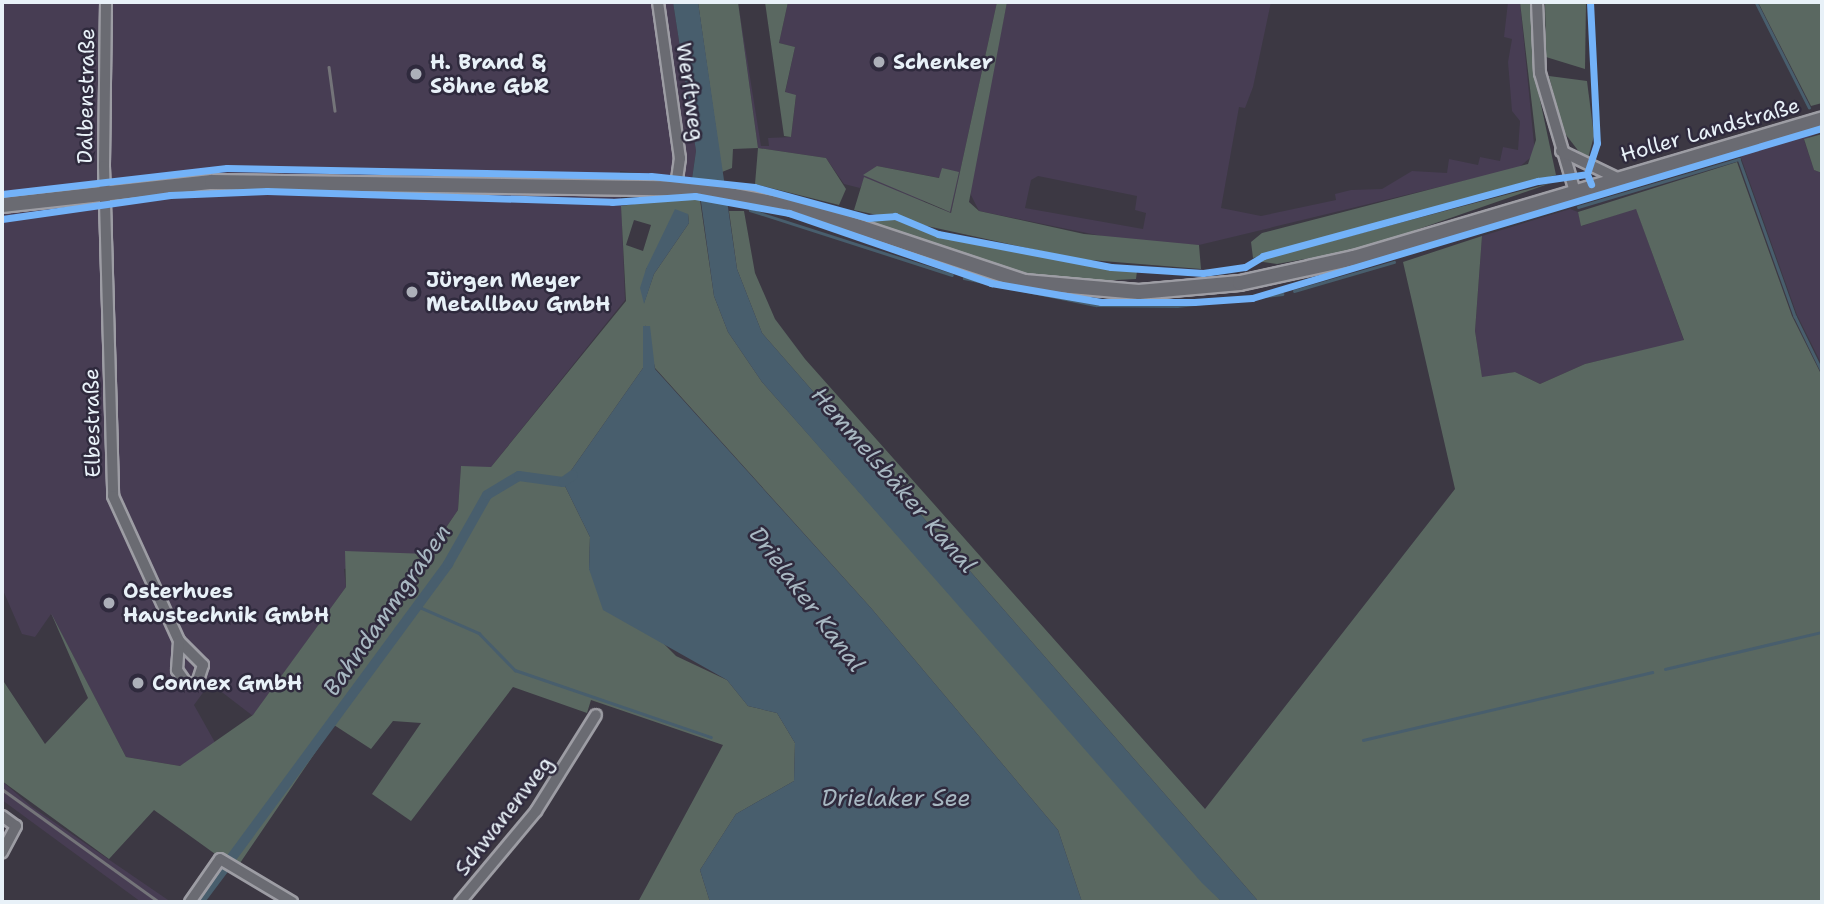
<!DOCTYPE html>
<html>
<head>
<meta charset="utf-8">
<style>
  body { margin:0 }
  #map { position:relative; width:1824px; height:904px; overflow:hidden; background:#3c3843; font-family:"Shantell Sans",sans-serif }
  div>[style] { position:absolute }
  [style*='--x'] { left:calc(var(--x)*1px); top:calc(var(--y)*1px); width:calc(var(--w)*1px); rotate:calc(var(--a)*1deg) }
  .built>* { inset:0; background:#473d53 }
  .green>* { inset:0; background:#5a6861 }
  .water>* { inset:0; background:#485e6d }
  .stream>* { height:2.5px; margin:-1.25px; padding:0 1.25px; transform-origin:1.25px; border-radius:1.25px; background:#485e6d }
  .canal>* { height:10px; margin:-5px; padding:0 5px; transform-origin:5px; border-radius:5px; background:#485e6d }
  .roads { filter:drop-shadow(2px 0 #9d9da4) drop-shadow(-2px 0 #9d9da4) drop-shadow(0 2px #9d9da4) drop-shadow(0 -2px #9d9da4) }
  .minor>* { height:10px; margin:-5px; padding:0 5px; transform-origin:5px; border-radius:5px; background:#6a6b72 }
  .secondary>* { height:14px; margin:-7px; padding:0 7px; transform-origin:7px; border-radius:7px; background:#6a6b72 }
  .rail>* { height:2.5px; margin:-1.25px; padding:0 1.25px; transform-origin:1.25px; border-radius:1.25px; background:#747479 }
  .cycleway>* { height:7px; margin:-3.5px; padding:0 3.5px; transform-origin:3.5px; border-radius:3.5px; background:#73b2f8 }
  .dots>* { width:19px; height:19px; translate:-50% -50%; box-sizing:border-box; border:4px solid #2f2a3d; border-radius:50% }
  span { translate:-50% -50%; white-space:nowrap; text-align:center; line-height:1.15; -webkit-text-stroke:5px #2f2a3d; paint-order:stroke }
  .poi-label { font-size:21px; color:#e8f1f8; font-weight:700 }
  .left { translate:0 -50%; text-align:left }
  .street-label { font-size:21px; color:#e8f1f8 }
  .water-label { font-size:23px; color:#a8b8c2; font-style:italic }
  .frame { position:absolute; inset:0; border:4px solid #e8f1f8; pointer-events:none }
</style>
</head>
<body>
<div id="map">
  <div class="built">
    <div style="clip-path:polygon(2px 2px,673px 2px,696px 151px,692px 179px,620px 171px,625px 300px,491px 467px,461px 467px,458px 510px,428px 554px,344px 569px,346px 587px,253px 716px,210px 683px,194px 705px,217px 746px,180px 766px,126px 757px,51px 614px,35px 637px,22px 634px,2px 588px)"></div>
    <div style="clip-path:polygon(evenodd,738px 2px,761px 146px,769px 146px,768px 138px,791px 137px,796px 96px,785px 93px,795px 47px,779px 43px,788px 2px,997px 2px,951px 213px,865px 178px,860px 188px,844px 184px,826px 158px,758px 148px,738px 2px,877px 166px,940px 178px,950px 211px,930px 206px,877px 166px)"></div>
    <div style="clip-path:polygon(evenodd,1007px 2px,1271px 2px,1253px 87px,1245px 108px,1239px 107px,1221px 208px,1261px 216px,1336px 200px,1335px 194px,1351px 190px,1382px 189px,1412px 171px,1447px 173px,1449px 159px,1478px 165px,1480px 157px,1500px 161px,1503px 147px,1518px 150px,1520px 121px,1512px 111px,1508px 62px,1512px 39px,1504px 37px,1508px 2px,1520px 2px,1535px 154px,1518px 168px,1199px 245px,1126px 241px,979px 211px,968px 189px,1007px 2px,1038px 176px,1137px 196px,1135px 210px,1146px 213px,1143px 229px,1025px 208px,1031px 180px,1038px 176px)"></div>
    <div style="clip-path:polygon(1822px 131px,1804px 140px,1814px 170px,1822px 173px,1822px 365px,1797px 315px,1740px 155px)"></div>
    <div style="clip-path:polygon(1636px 208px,1684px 341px,1585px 364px,1540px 384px,1515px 372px,1482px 378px,1475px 331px,1482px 236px,1570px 209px,1578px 212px,1582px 226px)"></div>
    <div style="clip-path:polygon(2px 781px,32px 807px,171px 902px,141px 902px,2px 800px)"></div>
  </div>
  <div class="green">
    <div style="clip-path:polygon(698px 2px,738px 2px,758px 148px,826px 158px,846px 189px,839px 205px,755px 184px,758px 148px,733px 149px,732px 168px,722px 172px)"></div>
    <div style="clip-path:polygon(765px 2px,788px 2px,779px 43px,795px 47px,785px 92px,796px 95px,791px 137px,784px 136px)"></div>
    <div style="clip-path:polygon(997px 2px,1007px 2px,969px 202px,979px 211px,1084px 234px,1199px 245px,1201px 269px,1078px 259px,854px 210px,864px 177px,951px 213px)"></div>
    <div style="clip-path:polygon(1520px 2px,1532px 2px,1536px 81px,1556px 175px,1253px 258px,1251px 242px,1262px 233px,1528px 164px,1536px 140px)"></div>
    <div style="clip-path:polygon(1545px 2px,1586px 2px,1585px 69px,1546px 57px)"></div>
    <div style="clip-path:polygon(1758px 2px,1822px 2px,1822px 103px,1811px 106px)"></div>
    <div style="clip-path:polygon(1549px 76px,1587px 81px,1594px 136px,1587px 162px,1563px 131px)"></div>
    <div style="clip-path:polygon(1822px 134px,1822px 173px,1814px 170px,1804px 139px)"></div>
    <div style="clip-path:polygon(1737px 162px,1792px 316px,1822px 376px,1822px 902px,1259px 902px,762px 333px,737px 269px,729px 211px,744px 211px,755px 273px,775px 319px,805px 359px,1205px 809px,1455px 489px,1403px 262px,1482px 236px,1475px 331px,1482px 377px,1515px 372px,1540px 384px,1585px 364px,1684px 340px,1636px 209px,1581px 226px,1578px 212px)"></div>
    <div style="clip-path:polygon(877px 166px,939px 178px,942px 168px,959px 172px,950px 212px,863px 175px)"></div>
    <div style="clip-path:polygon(1551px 183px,1361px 249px,1277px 264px,1256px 261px)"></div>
    <div style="clip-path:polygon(evenodd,675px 198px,700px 200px,714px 296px,728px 332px,762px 382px,1222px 902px,1082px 902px,1058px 830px,871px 608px,655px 368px,645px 325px,643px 368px,563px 482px,590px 537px,589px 569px,676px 656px,727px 680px,748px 706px,777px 713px,795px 743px,794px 781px,736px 814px,700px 870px,710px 902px,638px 902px,723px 745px,591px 700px,587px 713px,513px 687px,411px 821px,372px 794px,421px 723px,393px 721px,371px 749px,334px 725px,236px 869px,154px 810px,109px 859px,2px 781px,2px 679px,45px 744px,88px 698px,51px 613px,126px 757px,180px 766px,253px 715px,346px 587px,345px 551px,428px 554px,458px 510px,461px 466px,491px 467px,626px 301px,621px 206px,675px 198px,688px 214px,689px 223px,654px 274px,644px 303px,646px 269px,688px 214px,675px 198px,634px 220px,651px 225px,643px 251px,626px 245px,634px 220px)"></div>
    <div style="clip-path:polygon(857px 216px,890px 217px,974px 243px,1137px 271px,1136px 279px,1077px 282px,1020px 274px,916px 243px)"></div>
  </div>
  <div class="water">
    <div style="clip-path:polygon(673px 2px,698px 2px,737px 269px,762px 333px,1259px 902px,1222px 902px,1202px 883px,762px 382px,728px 332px,714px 296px,698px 180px,692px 179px,696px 151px)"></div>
    <div style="clip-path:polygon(675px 209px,688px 214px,689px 223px,654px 274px,644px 304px,640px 288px,646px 269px)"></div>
    <div style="clip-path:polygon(643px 326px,650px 326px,655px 369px,871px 608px,1058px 830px,1082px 902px,710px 902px,700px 870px,736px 814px,794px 781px,795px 743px,777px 713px,748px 706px,727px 680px,603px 610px,589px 569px,590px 537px,563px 482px,643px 368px)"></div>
  </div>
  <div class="stream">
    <div style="--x:1756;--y:2;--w:118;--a:63.2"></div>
    <div style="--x:1578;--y:207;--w:168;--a:-16.6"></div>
    <div style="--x:1739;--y:159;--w:167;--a:70.4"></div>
    <div style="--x:1795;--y:316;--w:61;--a:63.9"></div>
    <div style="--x:750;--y:210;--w:212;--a:17.8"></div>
    <div style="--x:964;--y:278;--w:135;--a:11.6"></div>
    <div style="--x:1096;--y:305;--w:81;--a:0.7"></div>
    <div style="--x:1177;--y:306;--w:106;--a:-6.5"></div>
    <div style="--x:1294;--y:291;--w:104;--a:-16.2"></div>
    <div style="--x:417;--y:606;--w:68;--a:23.5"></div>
    <div style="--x:479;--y:633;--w:52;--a:45.8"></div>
    <div style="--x:515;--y:670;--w:207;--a:18.9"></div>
    <div style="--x:1665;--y:669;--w:161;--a:-13.3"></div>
    <div style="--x:1363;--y:740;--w:297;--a:-13.2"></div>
  </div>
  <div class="canal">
    <div style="--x:230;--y:860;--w:368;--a:-53.6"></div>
    <div style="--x:448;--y:564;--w:79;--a:-60.5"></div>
    <div style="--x:487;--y:495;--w:37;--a:-31"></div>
    <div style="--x:519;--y:476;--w:44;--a:7.8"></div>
    <div style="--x:563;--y:482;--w:12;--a:-35"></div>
    <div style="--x:199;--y:902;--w:40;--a:-53"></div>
  </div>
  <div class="roads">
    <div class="minor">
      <div style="--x:106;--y:2;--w:164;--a:90.7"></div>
      <div style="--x:104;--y:166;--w:330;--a:88.4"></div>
      <div style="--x:113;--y:496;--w:159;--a:65.5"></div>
      <div style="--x:179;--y:641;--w:34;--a:45"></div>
      <div style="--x:203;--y:665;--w:19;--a:108"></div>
      <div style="--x:197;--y:683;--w:11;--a:180"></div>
      <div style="--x:186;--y:683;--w:16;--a:-125"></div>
      <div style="--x:177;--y:670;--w:29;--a:-86"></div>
      <div style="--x:658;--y:2;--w:158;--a:82"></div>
      <div style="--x:680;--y:158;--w:30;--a:98"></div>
      <div style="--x:1537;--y:2;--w:71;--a:87.6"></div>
      <div style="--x:1540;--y:73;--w:124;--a:73.6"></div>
      <div style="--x:1561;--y:151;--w:64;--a:25.8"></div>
      <div style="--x:2;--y:816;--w:17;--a:36"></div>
      <div style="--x:16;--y:826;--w:30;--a:118"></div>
      <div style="--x:190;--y:902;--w:52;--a:-55.1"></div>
      <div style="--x:220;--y:859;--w:84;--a:30.8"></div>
      <div style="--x:460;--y:902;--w:119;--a:-50.1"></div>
      <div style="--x:536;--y:811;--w:113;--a:-58"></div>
    </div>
    <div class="secondary">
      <div style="--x:2;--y:205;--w:211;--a:-6.3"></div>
      <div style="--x:212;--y:182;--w:484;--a:0.8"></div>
      <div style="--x:696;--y:189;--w:111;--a:10.4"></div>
      <div style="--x:805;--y:209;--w:232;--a:18.4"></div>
      <div style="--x:1025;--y:282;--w:114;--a:5"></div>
      <div style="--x:1139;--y:292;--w:101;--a:-5.1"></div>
      <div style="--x:1240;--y:283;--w:117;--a:-12.4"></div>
      <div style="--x:1354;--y:258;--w:488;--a:-16.5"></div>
    </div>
  </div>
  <div class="rail">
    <div style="--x:329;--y:67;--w:44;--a:82.2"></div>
    <div style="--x:2;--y:789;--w:193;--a:35.7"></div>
  </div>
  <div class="cycleway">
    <div style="--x:1590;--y:2;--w:141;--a:87.2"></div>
    <div style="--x:1597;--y:143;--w:33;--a:108"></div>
    <div style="--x:1587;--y:174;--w:11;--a:68"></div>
    <div style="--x:2;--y:194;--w:226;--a:-6.6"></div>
    <div style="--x:227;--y:168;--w:424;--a:1.1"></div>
    <div style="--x:651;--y:176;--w:104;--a:6.1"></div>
    <div style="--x:754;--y:187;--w:118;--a:15.2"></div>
    <div style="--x:868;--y:218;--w:27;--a:-4"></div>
    <div style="--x:895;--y:216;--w:47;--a:22.7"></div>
    <div style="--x:938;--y:234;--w:176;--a:10.8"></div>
    <div style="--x:1111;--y:267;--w:92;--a:3.7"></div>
    <div style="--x:1203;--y:273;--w:42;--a:-8.1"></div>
    <div style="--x:1245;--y:267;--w:21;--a:-31"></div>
    <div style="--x:1263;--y:256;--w:285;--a:-15.3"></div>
    <div style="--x:1538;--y:181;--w:49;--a:-8.1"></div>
    <div style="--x:2;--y:219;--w:170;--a:-8.1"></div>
    <div style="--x:170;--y:195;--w:97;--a:-2.4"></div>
    <div style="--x:267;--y:191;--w:345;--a:1.8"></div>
    <div style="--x:612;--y:202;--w:83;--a:-4.1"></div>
    <div style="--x:695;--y:196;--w:96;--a:10.3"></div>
    <div style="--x:789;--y:213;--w:214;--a:19.1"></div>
    <div style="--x:991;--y:283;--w:112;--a:9.8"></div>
    <div style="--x:1101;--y:302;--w:93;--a:0"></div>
    <div style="--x:1194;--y:302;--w:58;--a:-3.9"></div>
    <div style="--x:1252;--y:298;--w:595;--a:-16.61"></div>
  </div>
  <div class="dots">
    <div style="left:879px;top:62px;background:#acb0b9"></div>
    <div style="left:416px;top:74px;background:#acb0b9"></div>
    <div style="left:412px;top:292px;background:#acb0b9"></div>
    <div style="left:109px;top:603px;background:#acb0b9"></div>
    <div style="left:138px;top:683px;background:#acb0b9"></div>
  </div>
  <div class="poi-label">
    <span class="left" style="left:430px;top:74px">H. Brand &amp;<br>Söhne GbR</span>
    <span class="left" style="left:893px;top:62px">Schenker</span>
    <span class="left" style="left:426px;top:292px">Jürgen Meyer<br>Metallbau GmbH</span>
    <span class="left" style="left:123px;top:603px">Osterhues<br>Haustechnik GmbH</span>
    <span class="left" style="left:152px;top:683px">Connex GmbH</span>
  </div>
  <div class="street-label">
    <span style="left:690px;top:92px;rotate:82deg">Werftweg</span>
    <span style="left:86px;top:96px;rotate:-89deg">Dalbenstraße</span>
    <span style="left:1710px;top:130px;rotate:-16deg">Holler Landstraße</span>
    <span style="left:92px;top:423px;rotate:-91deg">Elbestraße</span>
    <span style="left:504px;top:816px;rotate:-52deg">Schwanenweg</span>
  </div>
  <div class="water-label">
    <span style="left:894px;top:480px;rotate:49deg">Hemmelsbäker Kanal</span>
    <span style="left:807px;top:599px;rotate:53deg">Drielaker Kanal</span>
    <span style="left:387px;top:610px;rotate:-55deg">Bahndammgraben</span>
    <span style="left:896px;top:798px">Drielaker See</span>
  </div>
  <div class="frame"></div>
</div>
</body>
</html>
